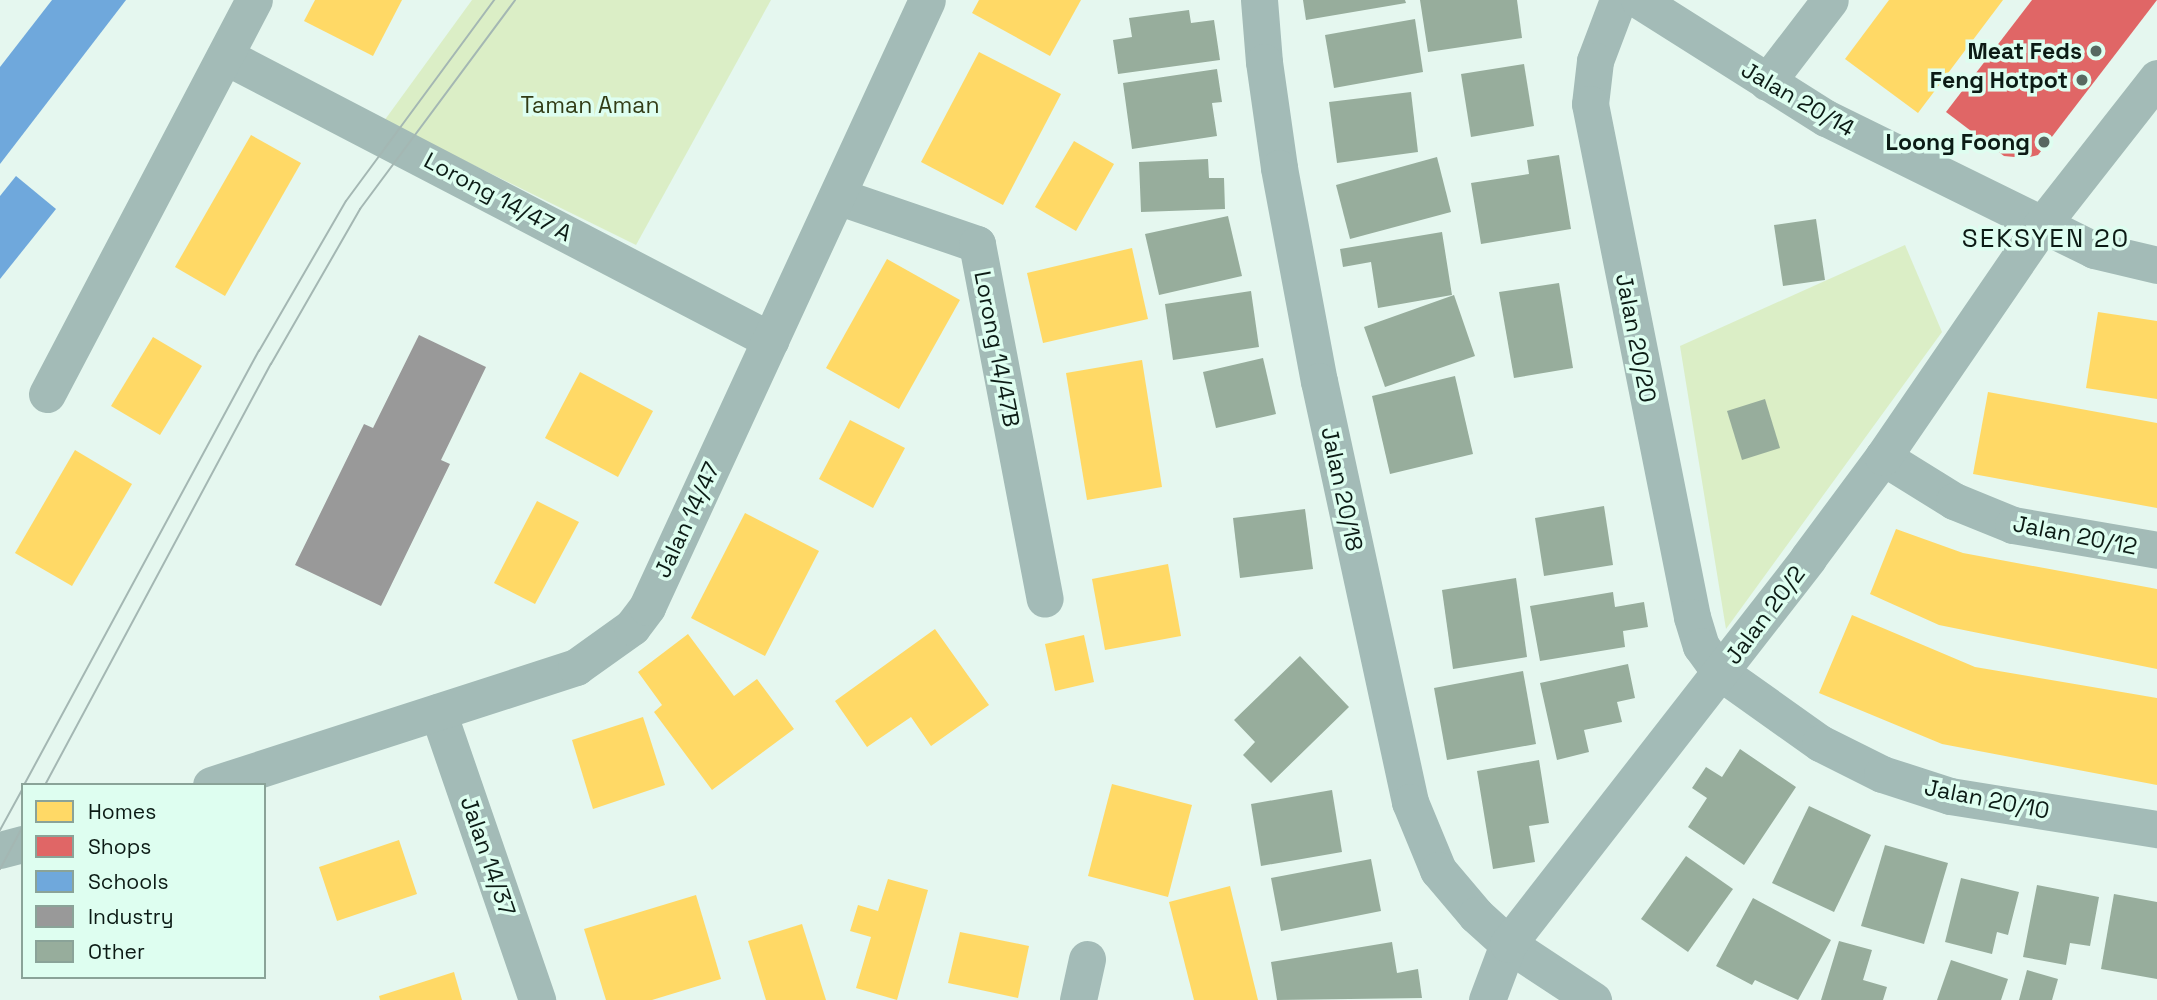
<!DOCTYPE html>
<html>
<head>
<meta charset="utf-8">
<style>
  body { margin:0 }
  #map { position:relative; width:2157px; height:1000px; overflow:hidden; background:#e5f7ef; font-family:"Space Grotesk",sans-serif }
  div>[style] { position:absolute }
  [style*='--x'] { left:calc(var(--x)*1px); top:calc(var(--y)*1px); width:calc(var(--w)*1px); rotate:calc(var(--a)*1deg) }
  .green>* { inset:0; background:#dbeec6 }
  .homes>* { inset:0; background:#ffd966 }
  .shops>* { inset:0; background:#e06666 }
  .schools>* { inset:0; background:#6fa8dc }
  .industry>* { inset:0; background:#999 }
  .building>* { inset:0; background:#97ad9c }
  .minor>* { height:37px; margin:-18.5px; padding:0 18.5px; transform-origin:18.5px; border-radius:18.5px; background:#a3bbb7 }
  .tram>* { height:2px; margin:-1px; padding:0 1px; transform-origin:1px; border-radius:1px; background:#a4b7b3 }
  .dots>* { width:19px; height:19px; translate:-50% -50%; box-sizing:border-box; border:4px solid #defef0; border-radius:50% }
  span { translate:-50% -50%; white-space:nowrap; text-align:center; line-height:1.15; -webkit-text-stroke:7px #defef0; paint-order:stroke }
  .poi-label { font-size:23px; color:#0c1b15; font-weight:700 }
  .right { translate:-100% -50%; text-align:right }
  .street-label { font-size:23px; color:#0c1b15 }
  .park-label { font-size:23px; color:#323c16 }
  .quarter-label { font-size:26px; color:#0c1b15; letter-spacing:2px }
  .legend { position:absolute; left:21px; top:783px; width:245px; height:196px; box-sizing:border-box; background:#defef0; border:2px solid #8aa398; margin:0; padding:9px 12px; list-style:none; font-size:21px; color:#0c1b15 }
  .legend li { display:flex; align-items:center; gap:14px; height:35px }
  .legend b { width:35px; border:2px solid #8aa398 }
</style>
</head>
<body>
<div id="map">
  <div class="green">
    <div style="clip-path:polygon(472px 0,771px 0,636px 245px,384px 121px)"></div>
    <div style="clip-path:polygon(1905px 245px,1942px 332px,1726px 629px,1680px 346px)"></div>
  </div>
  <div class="homes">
    <div style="clip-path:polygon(315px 0,402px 0,373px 56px,304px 21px)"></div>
    <div style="clip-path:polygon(979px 0,1081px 0,1050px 56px,972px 13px)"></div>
    <div style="clip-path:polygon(1889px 0,2003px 0,1918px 113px,1845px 59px)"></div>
    <div style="clip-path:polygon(979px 52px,1061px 94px,1003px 205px,921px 162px)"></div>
    <div style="clip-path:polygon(251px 135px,301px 163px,225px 296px,175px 267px)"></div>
    <div style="clip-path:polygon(1074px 141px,1114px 164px,1076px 231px,1035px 207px)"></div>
    <div style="clip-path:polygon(1132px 248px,1148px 319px,1043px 343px,1027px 273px)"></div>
    <div style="clip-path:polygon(887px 259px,960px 300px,899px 409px,826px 368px)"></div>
    <div style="clip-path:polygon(2098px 312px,2157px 321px,2157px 399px,2086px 388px)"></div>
    <div style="clip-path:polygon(153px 337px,202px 366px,160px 435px,111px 406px)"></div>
    <div style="clip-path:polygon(1142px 360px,1162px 487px,1087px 500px,1066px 373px)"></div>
    <div style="clip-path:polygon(580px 372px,653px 411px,618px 477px,545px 438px)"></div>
    <div style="clip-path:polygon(1988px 392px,2157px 423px,2157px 508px,1973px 474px)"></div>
    <div style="clip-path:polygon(850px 420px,905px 448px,873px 508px,819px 479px)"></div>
    <div style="clip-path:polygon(75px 450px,132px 484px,72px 586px,15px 553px)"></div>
    <div style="clip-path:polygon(537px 501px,579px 522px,535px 604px,494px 583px)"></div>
    <div style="clip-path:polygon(745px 513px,819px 551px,765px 656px,691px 618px)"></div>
    <div style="clip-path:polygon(1896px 529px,1963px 553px,2157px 589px,2157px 669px,1939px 625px,1870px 594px)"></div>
    <div style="clip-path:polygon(1168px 564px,1181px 636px,1105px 650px,1092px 579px)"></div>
    <div style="clip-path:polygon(1852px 615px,1975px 667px,2157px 698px,2157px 785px,1942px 744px,1819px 693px)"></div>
    <div style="clip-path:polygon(935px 629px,989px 705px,931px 746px,911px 717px,867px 747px,835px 701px)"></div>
    <div style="clip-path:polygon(688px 634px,734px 696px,757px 679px,794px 729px,712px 790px,654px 712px,662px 705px,638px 672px)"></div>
    <div style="clip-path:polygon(1084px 635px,1094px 682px,1055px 691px,1045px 644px)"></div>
    <div style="clip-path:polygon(643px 717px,665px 785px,593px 809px,572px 740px)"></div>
    <div style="clip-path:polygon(1112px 784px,1192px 805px,1168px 897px,1088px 876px)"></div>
    <div style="clip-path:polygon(399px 840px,417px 894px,337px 921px,319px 867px)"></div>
    <div style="clip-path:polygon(888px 879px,928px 890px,897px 1000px,856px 988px,871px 937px,850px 931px,858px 905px,878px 911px)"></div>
    <div style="clip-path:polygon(1230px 886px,1258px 1000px,1194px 1000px,1169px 902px)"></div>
    <div style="clip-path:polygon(696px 895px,721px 979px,652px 1000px,606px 1000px,584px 929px)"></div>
    <div style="clip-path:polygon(802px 924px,826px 1000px,766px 1000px,748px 941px)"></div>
    <div style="clip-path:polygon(960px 932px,1029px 946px,1018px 998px,948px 983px)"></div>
    <div style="clip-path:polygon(454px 972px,462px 1000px,380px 1000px,379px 996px)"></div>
  </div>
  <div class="shops">
    <div style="clip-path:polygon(2032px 0,2157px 0,2038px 155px,2025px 158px,2004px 156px,1946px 112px)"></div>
  </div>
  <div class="schools">
    <div style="clip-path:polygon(52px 0,126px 0,0 164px,0 67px)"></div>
    <div style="clip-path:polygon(16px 176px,56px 209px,0 279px,0 196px)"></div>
  </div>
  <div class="industry">
    <div style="clip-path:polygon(419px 335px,486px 367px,441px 460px,450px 464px,381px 606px,295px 565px,364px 424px,373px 428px)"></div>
  </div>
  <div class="building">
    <div style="clip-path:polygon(1303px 0,1405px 0,1406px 3px,1306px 20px)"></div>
    <div style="clip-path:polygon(1420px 0,1517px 0,1522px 38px,1428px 52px)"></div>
    <div style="clip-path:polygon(1189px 10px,1191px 23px,1214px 20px,1220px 60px,1118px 74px,1113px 40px,1132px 37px,1129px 18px)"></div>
    <div style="clip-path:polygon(1415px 19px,1423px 72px,1334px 88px,1325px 35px)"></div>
    <div style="clip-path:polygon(1524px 64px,1534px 126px,1471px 137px,1461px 74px)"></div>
    <div style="clip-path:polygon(1217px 69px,1222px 102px,1212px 103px,1217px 136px,1132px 149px,1123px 83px)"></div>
    <div style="clip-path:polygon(1411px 92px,1418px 152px,1337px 163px,1329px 102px)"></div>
    <div style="clip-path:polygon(1559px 155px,1571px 229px,1481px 244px,1471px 183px,1529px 174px,1527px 160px)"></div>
    <div style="clip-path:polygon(1437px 157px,1451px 212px,1350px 239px,1336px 185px)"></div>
    <div style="clip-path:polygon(1208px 159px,1209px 178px,1224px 178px,1225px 209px,1141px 212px,1139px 162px)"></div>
    <div style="clip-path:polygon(1228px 216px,1242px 276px,1159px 295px,1145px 234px)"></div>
    <div style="clip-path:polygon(1816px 219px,1825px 280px,1783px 286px,1774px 225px)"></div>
    <div style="clip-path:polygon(1442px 232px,1452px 295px,1378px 308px,1371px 262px,1343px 267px,1340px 249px)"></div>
    <div style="clip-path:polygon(1559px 283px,1573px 368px,1514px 378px,1499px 292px)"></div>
    <div style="clip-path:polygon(1251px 291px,1259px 347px,1173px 360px,1165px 304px)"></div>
    <div style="clip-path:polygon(1454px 295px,1475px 356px,1385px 387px,1364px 327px)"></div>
    <div style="clip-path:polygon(1263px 358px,1276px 414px,1216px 428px,1203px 372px)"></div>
    <div style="clip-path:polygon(1455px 376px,1473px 454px,1390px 474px,1372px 396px)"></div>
    <div style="clip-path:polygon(1765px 399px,1780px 448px,1742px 460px,1727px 411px)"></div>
    <div style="clip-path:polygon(1604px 506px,1613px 565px,1544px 576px,1535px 518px)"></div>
    <div style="clip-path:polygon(1305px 509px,1313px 569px,1240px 578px,1233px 518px)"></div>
    <div style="clip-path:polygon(1516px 578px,1527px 657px,1453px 669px,1442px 590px)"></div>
    <div style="clip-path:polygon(1613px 592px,1615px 607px,1644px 602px,1648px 627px,1623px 631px,1625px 647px,1540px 661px,1530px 606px)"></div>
    <div style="clip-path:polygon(1300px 656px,1349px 707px,1271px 783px,1243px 755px,1255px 742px,1234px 720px)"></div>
    <div style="clip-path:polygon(1628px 664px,1635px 698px,1617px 702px,1622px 722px,1584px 730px,1589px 752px,1557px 760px,1540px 683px)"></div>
    <div style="clip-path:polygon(1523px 671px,1536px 744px,1447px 760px,1434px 688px)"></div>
    <div style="clip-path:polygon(1740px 749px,1796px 787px,1744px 865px,1688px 827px,1707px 798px,1692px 788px,1706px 767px,1722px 777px)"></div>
    <div style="clip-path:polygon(1539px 760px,1549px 823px,1529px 826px,1535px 862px,1493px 869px,1477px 771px)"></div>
    <div style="clip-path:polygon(1332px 790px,1342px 852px,1261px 866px,1251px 804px)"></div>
    <div style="clip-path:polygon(1809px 806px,1871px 835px,1834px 912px,1772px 883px)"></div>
    <div style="clip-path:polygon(1885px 845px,1948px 863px,1924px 944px,1861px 926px)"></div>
    <div style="clip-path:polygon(1686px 856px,1733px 889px,1688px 952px,1641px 919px)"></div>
    <div style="clip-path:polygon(1371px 859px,1381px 911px,1281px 931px,1271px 878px)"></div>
    <div style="clip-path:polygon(1961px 878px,2019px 892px,2008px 935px,1997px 932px,1992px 954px,1945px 942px)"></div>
    <div style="clip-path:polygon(2037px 885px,2099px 897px,2090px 946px,2070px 943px,2066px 965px,2023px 957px)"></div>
    <div style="clip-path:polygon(2114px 894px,2157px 902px,2157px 979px,2101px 969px)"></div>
    <div style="clip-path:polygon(1753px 898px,1831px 940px,1798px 1000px,1755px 980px,1752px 985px,1716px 966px)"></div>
    <div style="clip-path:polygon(1839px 941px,1872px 950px,1863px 980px,1887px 987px,1883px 1000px,1821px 1000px)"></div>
    <div style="clip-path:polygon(1392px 942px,1397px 973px,1418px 969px,1422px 998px,1277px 1000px,1271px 962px)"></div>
    <div style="clip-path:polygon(1951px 960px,2008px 979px,2001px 1000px,1937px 1000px)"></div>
    <div style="clip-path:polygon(2027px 970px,2058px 979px,2052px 1000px,2019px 1000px)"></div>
  </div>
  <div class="minor">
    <div style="--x:1259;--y:0;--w:62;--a:85.4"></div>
    <div style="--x:1264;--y:62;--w:107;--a:81.9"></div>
    <div style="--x:1279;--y:168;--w:217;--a:79.4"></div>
    <div style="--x:1319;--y:381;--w:431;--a:77.8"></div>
    <div style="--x:1410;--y:802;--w:74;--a:67.6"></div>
    <div style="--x:1438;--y:870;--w:59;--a:49.8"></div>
    <div style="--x:1476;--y:915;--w:43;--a:42.2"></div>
    <div style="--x:1508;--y:944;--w:102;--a:33.4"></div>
    <div style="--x:1618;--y:0;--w:65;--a:110.7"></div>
    <div style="--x:1595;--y:61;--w:43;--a:96.6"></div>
    <div style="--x:1590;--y:104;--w:523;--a:78.75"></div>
    <div style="--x:1692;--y:617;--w:30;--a:73"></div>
    <div style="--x:1701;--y:646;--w:32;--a:54"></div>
    <div style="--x:1720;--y:672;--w:123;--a:35.4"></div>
    <div style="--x:1820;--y:743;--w:69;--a:26.6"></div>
    <div style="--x:1882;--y:774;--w:71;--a:17.9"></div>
    <div style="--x:1950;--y:796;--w:210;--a:9.1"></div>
    <div style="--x:1639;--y:0;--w:221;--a:32.3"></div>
    <div style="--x:1826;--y:118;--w:299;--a:26.2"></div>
    <div style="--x:2094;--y:250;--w:65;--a:13.4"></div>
    <div style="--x:225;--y:56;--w:615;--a:27.52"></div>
    <div style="--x:1767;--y:82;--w:103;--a:-52.5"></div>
    <div style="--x:837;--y:196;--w:148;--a:18.9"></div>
    <div style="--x:977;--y:244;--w:361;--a:79.2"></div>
    <div style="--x:47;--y:394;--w:445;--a:-62.3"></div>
    <div style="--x:1883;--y:457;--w:84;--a:31.8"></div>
    <div style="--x:1954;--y:501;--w:64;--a:22.1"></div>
    <div style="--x:2013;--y:525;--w:146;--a:9.8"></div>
    <div style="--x:438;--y:712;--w:305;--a:71"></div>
    <div style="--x:211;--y:785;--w:384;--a:-17.9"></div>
    <div style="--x:576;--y:667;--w:69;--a:-35.5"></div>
    <div style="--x:632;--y:627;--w:25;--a:-53"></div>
    <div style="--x:647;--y:607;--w:668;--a:-65.24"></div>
    <div style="--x:0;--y:850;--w:24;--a:-15"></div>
    <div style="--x:1078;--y:1000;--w:42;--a:-77.6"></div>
    <div style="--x:1487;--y:1000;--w:60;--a:-69.4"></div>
    <div style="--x:1508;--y:944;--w:489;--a:-52.1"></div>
    <div style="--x:1808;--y:558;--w:126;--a:-53.4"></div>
    <div style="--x:1883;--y:457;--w:280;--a:-55.6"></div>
    <div style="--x:2041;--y:226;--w:188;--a:-51.9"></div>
  </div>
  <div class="tram">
    <div style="--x:24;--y:785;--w:494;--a:-61.6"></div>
    <div style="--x:259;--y:351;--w:173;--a:-59.9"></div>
    <div style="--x:346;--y:201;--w:250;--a:-53.6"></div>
    <div style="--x:45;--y:785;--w:478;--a:-61.8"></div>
    <div style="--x:271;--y:364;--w:179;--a:-60.1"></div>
    <div style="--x:360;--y:209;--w:260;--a:-53.4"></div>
    <div style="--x:0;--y:830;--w:48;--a:-61.3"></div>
    <div style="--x:0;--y:869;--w:49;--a:-61.9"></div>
  </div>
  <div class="dots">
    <div style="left:2096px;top:51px;background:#586861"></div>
    <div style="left:2082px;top:80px;background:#586861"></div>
    <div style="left:2044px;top:142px;background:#586861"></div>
  </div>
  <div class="poi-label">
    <span class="right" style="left:2082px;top:51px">Meat Feds</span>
    <span class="right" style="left:2068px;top:80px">Feng Hotpot</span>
    <span class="right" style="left:2030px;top:142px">Loong Foong</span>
  </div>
  <div class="street-label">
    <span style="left:1798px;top:99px;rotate:30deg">Jalan 20/14</span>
    <span style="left:498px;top:197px;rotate:28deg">Lorong 14/47 A</span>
    <span style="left:1636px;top:338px;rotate:79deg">Jalan 20/20</span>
    <span style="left:997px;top:349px;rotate:79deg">Lorong 14/47B</span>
    <span style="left:1342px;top:489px;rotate:78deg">Jalan 20/18</span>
    <span style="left:687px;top:520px;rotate:-65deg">Jalan 14/47</span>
    <span style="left:2075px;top:535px;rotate:11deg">Jalan 20/12</span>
    <span style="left:1765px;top:615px;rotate:-53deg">Jalan 20/2</span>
    <span style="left:1987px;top:799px;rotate:11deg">Jalan 20/10</span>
    <span style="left:488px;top:856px;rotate:71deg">Jalan 14/37</span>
  </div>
  <div class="park-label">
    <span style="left:590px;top:105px">Taman Aman</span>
  </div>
  <div class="quarter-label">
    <span style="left:2046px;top:239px">SEKSYEN 20</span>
  </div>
  <ul class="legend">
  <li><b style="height:19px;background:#ffd966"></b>Homes</li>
  <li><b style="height:19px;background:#e06666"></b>Shops</li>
  <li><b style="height:19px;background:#6fa8dc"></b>Schools</li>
  <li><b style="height:19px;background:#999"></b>Industry</li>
  <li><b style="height:19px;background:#97ad9c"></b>Other</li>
  </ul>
</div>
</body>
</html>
